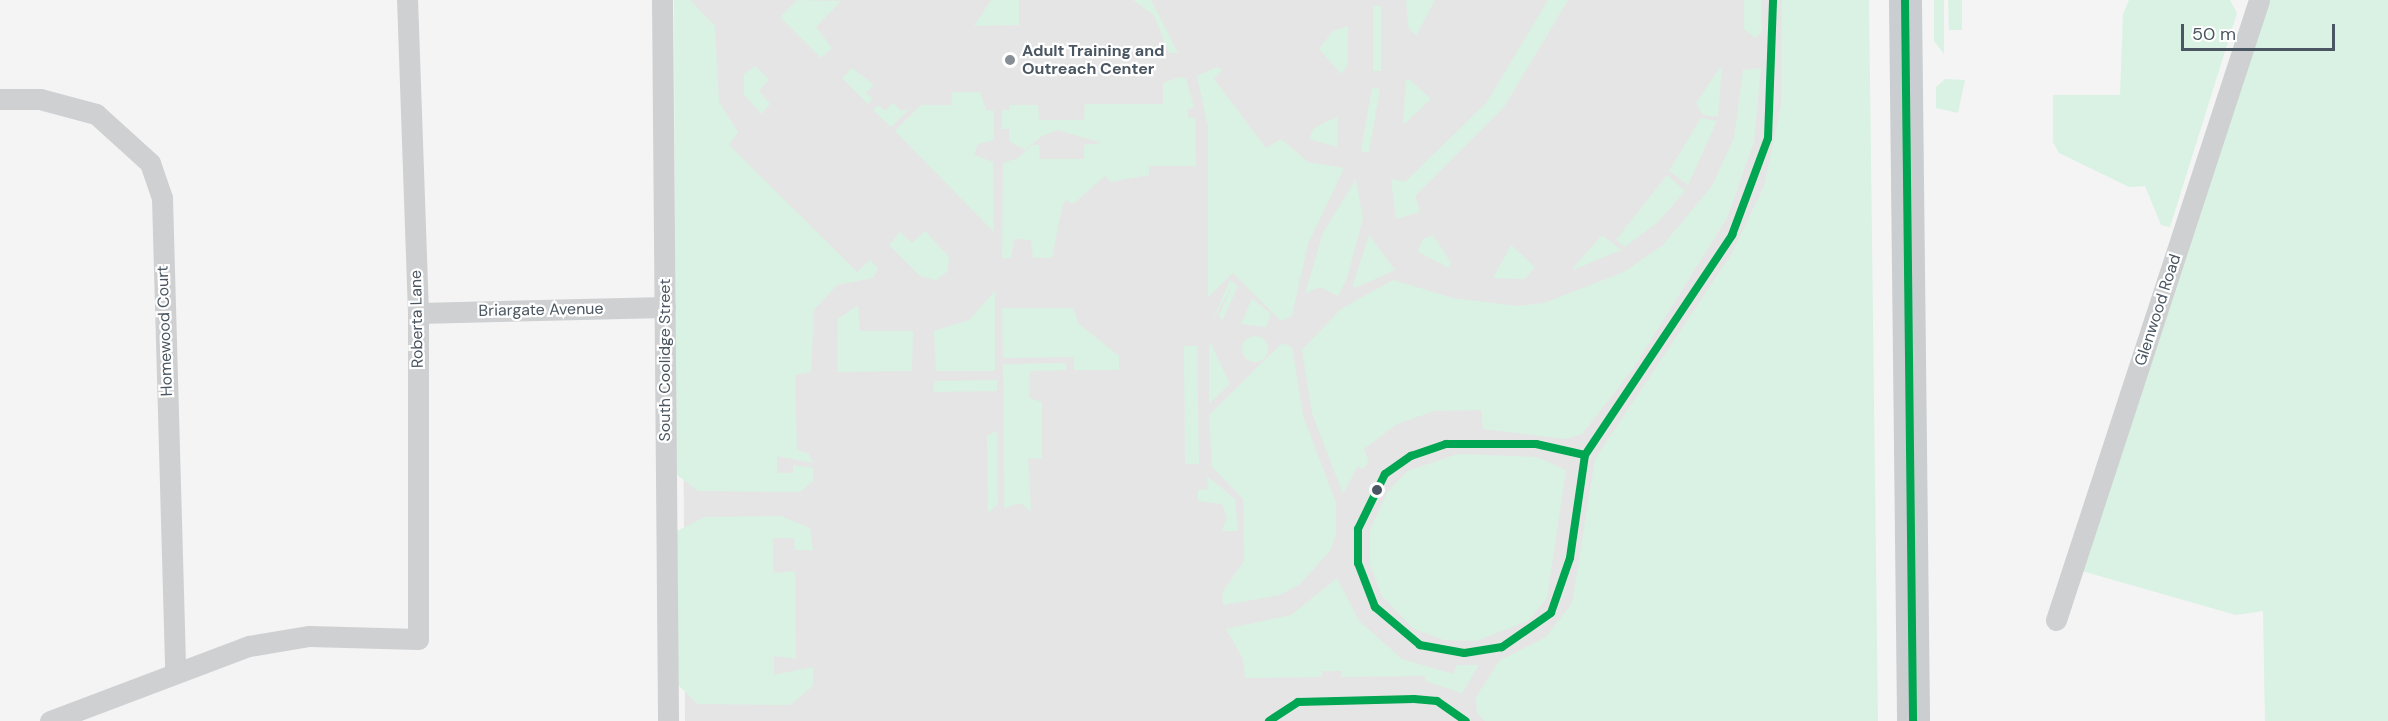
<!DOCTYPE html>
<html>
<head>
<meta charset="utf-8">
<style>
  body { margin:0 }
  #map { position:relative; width:2388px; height:721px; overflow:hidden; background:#f4f4f4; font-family:"DM Sans",sans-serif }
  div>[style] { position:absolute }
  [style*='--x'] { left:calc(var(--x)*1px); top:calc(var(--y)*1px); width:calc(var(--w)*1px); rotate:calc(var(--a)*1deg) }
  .education>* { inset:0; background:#e6e5e6 }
  .green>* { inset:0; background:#d9f2e3 }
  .round { border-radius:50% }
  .street>* { height:21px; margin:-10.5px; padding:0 10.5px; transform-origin:10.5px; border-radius:10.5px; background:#ced0d2 }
  .primary>* { height:33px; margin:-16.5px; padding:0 16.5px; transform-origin:16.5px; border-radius:16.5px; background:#caced1 }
  .bus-1>* { height:8px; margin:-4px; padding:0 4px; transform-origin:4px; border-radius:4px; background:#00a651 }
  .dots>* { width:16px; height:16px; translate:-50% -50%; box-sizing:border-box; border:3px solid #fff; border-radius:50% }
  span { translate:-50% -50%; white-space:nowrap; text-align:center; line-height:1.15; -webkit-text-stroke:4.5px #fff; paint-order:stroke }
  .poi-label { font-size:16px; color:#4a5661; font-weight:700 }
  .left { translate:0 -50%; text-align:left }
  .street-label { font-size:16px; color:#4a5661 }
  .scale { position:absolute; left:2181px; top:24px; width:154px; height:27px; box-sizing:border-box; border:3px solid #4a5661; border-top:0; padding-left:8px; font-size:18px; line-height:21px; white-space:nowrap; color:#4a5661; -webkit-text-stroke:4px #fff; paint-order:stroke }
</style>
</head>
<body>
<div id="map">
  <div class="education">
    <div style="clip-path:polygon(681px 0,1863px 0,1872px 721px,685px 721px)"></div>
  </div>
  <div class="green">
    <div style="clip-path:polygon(674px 0,690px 0,715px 26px,719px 102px,738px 132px,729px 145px,857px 272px,870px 260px,878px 268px,873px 278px,837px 285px,814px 310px,811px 372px,795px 375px,797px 450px,809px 454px,813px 463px,777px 456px,777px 473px,793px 473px,793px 465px,813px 468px,813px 481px,800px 492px,698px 491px,676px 474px)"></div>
    <div style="clip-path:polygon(797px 0,841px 1px,816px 27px,832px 48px,821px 58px,780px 17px)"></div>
    <div style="clip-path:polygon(991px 0,1019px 0,1019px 25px,974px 26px)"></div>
    <div style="clip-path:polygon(1133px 0,1151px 0,1178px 53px,1169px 53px,1154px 15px)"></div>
    <div style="clip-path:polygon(1406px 0,1435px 0,1416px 36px,1408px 27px)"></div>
    <div style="clip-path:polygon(1548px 0,1568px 0,1504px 107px,1415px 196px,1420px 212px,1396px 219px,1391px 179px,1405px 182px,1487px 102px)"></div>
    <div style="clip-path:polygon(1744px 0,1761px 0,1762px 32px,1755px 38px,1744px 29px)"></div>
    <div style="clip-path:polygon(1782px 0,1869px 0,1878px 721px,1485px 721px,1477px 713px,1476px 697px,1500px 660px,1546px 637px,1572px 603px,1595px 459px,1732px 253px,1764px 186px,1781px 105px)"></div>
    <div style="clip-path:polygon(1934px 0,1944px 0,1944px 54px,1934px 41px)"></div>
    <div style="clip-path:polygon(1948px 0,1962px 0,1962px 30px,1949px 30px)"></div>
    <div style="clip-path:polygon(2129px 0,2230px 0,2237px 13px,2170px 227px,2161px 225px,2145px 186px,2129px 187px,2059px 153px,2053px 142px,2053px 95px,2120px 95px,2123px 14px)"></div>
    <div style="clip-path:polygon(2267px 0,2388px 0,2388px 721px,2265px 721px,2263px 611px,2236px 615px,2082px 571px)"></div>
    <div style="clip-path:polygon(1373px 6px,1381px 6px,1381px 71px,1373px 71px)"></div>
    <div style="clip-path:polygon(1348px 26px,1348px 64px,1341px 74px,1319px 49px,1333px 31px)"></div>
    <div style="clip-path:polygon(1722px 65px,1718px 117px,1703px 115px,1696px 103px)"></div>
    <div style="clip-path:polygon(755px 66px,769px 79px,759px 91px,770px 104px,761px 114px,744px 95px,744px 74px)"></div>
    <div style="clip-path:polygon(1217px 67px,1222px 70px,1214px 79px,1266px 148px,1281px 139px,1308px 162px,1344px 168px,1308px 244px,1292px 316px,1281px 321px,1233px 273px,1208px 297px,1208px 127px,1197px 76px)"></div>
    <div style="clip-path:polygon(852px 68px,874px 85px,866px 93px,873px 99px,868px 104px,842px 78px)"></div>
    <div style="clip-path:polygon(1761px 68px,1754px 142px,1727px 218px,1632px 370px,1582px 434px,1566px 439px,1483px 429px,1481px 410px,1434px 411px,1397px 424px,1364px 449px,1369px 462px,1363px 469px,1358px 466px,1343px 494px,1312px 413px,1302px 350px,1341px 309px,1393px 280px,1453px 298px,1517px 306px,1544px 303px,1624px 272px,1663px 245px,1712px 186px,1734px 138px,1743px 70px)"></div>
    <div style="clip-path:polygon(1180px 77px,1186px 79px,1194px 107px,1187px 110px,1189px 118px,1195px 118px,1196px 166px,1149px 166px,1149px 175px,1110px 182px,1105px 176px,1073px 204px,1066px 200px,1062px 207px,1052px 258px,1033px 258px,1031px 240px,1014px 239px,1011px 258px,1002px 258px,1003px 163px,1018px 158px,1032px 145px,1039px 145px,1040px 159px,1084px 159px,1084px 145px,1101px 143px,1058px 130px,1042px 136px,1025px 150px,1009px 141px,1009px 129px,1002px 129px,1002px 110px,1009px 110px,1010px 105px,1038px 105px,1039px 120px,1084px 120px,1085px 104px,1163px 104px,1163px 83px)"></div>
    <div style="clip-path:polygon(1409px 79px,1431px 99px,1403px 125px,1406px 81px)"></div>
    <div style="clip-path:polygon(1945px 79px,1965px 80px,1958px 113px,1936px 108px,1936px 87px)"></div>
    <div style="clip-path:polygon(1372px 88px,1380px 89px,1369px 153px,1361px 151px)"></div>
    <div style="clip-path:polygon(951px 92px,980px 92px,986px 110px,994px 111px,994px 140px,978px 144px,974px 155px,993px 162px,994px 232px,895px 131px,921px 105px,957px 105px,952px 104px)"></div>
    <div style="clip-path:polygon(893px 103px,902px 111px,910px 108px,891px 127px,873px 110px,878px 105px,885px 111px)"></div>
    <div style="clip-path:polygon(1338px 116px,1337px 147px,1309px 139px,1314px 128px)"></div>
    <div style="clip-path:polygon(1701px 118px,1717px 121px,1688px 185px,1669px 171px)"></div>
    <div style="clip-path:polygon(1667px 175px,1685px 191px,1658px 222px,1625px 247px,1616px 240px)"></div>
    <div style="clip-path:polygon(1356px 179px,1363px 218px,1347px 278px,1338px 296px,1320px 287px,1305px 294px,1323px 233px)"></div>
    <div style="clip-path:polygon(925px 231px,949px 257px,948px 271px,936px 280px,920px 276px,889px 245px,900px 232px,912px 243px)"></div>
    <div style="clip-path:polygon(1369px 235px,1395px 270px,1355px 288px,1353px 285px)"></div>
    <div style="clip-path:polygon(1433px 235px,1451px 263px,1449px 268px,1418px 252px,1423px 239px)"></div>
    <div style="clip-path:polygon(1602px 235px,1621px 250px,1573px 270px,1573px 268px)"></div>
    <div style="clip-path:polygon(1511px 245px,1535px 267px,1525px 279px,1493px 278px)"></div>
    <div style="clip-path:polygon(1230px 280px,1238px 286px,1222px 321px,1219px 315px,1233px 284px,1212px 321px)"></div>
    <div style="clip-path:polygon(995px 291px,995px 371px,936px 371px,934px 331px,969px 320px)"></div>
    <div style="clip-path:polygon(1252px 298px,1271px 314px,1266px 327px,1241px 324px)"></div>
    <div style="clip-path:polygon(858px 305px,860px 331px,913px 331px,912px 371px,837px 372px,838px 319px)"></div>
    <div style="clip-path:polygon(1002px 308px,1073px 308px,1079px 324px,1119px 356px,1119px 370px,1074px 370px,1074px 357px,1003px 358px)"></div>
    <div class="round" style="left:1242px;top:336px;width:26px;height:26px"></div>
    <div style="clip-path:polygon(1282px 343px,1292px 347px,1303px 416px,1336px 503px,1336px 534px,1330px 551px,1300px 584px,1280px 595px,1223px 605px,1222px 593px,1244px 561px,1243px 499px,1212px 467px,1209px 415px)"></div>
    <div style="clip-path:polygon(1211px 344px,1230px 384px,1209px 404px,1209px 345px)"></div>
    <div style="clip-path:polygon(1184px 346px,1197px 346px,1199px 464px,1185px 464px)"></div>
    <div style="clip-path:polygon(1066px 363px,1066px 370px,1030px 371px,1029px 398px,1042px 402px,1042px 458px,1028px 459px,1031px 511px,1020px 503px,1004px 508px,1003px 364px)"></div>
    <div style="clip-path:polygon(997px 380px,997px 391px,933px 392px,935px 381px)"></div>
    <div style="clip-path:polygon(997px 431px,998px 504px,988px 513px,987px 436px)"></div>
    <div style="clip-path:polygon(1458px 454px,1537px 457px,1566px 470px,1547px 598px,1528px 621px,1476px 641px,1444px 640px,1414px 629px,1382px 596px,1370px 565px,1370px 530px,1387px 493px,1407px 471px)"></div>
    <div style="clip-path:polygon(1207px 476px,1235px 499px,1238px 531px,1222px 531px,1227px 518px,1222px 504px,1198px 501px,1198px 490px,1208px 489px)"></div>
    <div style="clip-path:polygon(781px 516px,810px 528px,813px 550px,795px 550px,794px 538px,773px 538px,773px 573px,795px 571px,796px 659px,774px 656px,774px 675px,813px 667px,813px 686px,790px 705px,698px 704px,678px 685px,677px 531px,705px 517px)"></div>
    <div style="clip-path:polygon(1337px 578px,1359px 621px,1402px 659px,1453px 674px,1457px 665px,1479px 665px,1462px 693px,1425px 681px,1425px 676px,1341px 677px,1341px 671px,1322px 671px,1322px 677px,1245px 678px,1243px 659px,1226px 629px,1291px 615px)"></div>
  </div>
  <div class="street">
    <div style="--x:662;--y:0;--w:721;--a:89.52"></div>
    <div style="--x:0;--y:99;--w:40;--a:0"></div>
    <div style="--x:40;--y:99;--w:58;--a:15"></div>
    <div style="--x:96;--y:114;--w:73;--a:42.2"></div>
    <div style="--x:150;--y:163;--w:37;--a:71"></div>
    <div style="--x:162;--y:198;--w:473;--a:88.4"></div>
    <div style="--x:418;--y:313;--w:247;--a:-1.4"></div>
    <div style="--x:2056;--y:620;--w:652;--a:-71.87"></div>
    <div style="--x:50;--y:721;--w:213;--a:-20.7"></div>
    <div style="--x:249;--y:646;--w:61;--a:-9.5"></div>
    <div style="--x:309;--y:636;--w:109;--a:1.6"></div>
    <div style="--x:418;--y:639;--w:326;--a:-90"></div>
    <div style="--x:418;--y:313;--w:313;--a:-92"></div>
  </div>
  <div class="primary">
    <div style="--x:1905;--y:0;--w:721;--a:89.36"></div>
  </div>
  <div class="bus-1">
    <div style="--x:1905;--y:0;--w:721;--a:89.36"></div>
    <div style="--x:1446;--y:444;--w:90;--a:0"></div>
    <div style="--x:1536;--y:444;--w:50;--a:12.7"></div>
    <div style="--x:1585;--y:455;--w:104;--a:98.3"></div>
    <div style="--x:1570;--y:558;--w:58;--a:109.1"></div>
    <div style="--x:1551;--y:613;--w:60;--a:145.2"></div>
    <div style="--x:1502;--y:647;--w:38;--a:171"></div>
    <div style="--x:1464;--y:653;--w:45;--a:-169.7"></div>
    <div style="--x:1420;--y:645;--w:59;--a:-139.8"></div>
    <div style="--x:1375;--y:607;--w:47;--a:-111.1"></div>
    <div style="--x:1358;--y:563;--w:34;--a:-90"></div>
    <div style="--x:1358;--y:529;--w:61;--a:-63.9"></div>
    <div style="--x:1385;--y:474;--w:32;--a:-35"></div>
    <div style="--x:1411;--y:456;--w:37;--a:-19"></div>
    <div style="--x:1585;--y:455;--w:265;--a:-56.2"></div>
    <div style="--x:1732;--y:235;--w:103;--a:-69.6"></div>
    <div style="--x:1768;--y:138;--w:138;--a:-87.9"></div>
    <div style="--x:1269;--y:721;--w:35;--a:-33"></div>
    <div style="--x:1298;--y:702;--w:116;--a:-1.5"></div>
    <div style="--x:1414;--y:699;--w:23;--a:5"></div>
    <div style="--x:1437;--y:701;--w:35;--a:35"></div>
  </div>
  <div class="dots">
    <div style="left:1010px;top:60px;background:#868d94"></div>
    <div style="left:1377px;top:490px;background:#4a5661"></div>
  </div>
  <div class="poi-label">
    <span class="left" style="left:1022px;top:60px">Adult Training and<br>Outreach Center</span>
  </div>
  <div class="street-label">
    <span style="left:541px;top:310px;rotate:-1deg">Briargate Avenue</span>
    <span style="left:2158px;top:310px;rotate:-72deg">Glenwood Road</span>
    <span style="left:417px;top:319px;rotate:-91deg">Roberta Lane</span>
    <span style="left:165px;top:331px;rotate:-92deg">Homewood Court</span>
    <span style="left:665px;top:360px;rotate:-90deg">South Coolidge Street</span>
  </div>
  <div class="scale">50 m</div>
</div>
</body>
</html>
